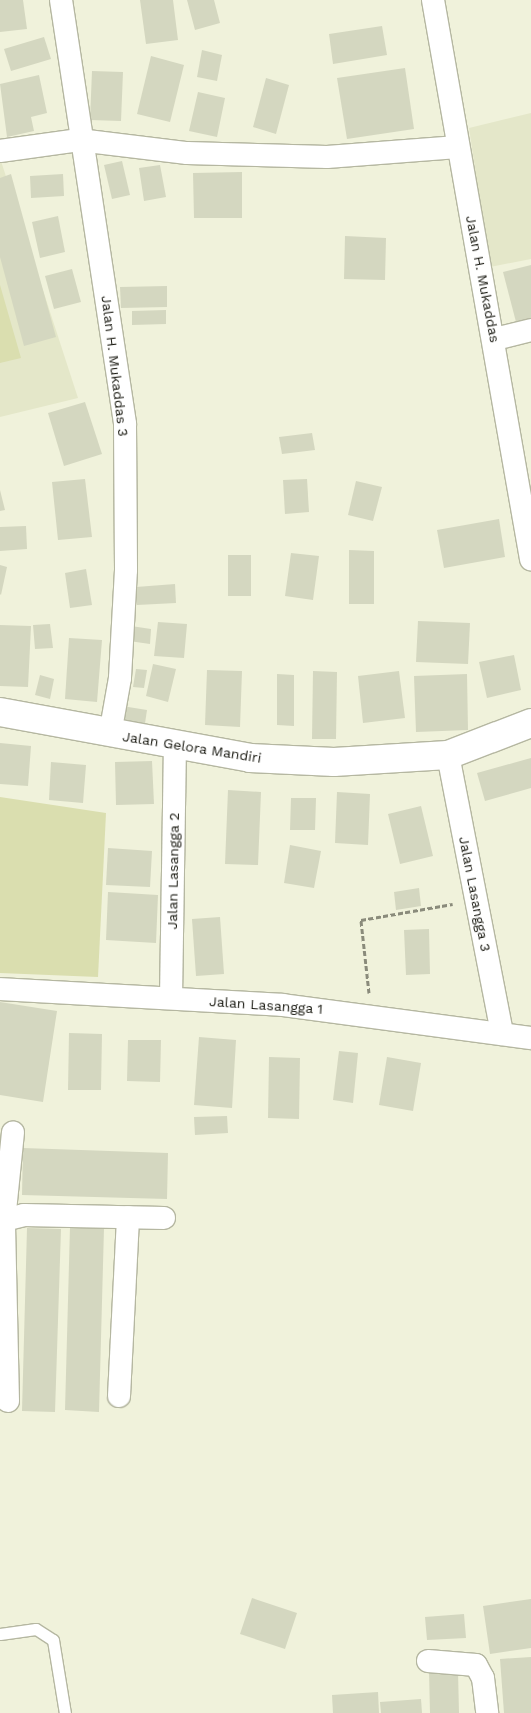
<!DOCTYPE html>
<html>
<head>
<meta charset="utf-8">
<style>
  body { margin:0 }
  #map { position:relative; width:531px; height:1713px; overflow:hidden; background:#f0f2db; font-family:"Work Sans",sans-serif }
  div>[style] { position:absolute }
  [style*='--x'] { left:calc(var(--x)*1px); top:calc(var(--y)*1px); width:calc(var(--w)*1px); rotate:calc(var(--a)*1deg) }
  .built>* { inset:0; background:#e4e7c9 }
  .green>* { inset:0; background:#dadeaf }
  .building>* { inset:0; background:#d4d7c0 }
  .path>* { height:3px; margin-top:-1.5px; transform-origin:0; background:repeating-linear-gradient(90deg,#8a8b7b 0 5px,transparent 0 7.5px) }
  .roads { filter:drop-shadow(1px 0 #b5b7a1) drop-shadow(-1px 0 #b5b7a1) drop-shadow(0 1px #b5b7a1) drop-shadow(0 -1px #b5b7a1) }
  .lane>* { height:11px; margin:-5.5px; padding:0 5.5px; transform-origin:5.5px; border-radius:5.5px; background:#fff }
  .street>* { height:22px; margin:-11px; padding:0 11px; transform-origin:11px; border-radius:11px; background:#fff }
  .secondary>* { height:28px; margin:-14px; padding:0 14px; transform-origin:14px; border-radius:14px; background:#fff }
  span { translate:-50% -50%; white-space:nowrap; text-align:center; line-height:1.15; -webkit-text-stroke:4.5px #fff; paint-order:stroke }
  .street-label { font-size:14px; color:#1b1b13 }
</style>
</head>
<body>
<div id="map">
  <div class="built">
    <div style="clip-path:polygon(531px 113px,531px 259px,490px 267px,469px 128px)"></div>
    <div style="clip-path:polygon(0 158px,78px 398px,0 417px)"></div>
  </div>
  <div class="green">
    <div style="clip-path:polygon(0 285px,21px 358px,0 363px)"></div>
    <div style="clip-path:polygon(0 797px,106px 813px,98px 977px,0 973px)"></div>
  </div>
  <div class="building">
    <div style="clip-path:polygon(0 0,23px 0,27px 29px,0 32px)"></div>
    <div style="clip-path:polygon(140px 0,173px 0,178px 40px,146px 44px)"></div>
    <div style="clip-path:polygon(187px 0,214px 0,220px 23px,195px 30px)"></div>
    <div style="clip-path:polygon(382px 26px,387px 55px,333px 64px,329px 34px)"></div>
    <div style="clip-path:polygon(44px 37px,51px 59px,11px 71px,4px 49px)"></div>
    <div style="clip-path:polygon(202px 50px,222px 55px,217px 81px,197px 77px)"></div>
    <div style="clip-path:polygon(151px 56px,184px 65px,170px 122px,137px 114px)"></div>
    <div style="clip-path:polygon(405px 68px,414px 129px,347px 139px,337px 78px)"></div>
    <div style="clip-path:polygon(92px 71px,123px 72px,121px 121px,90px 120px)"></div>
    <div style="clip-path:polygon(39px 75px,47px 113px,31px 117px,34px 131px,7px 137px,0 84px)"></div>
    <div style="clip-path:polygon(266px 78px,289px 85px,276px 134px,253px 127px)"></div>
    <div style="clip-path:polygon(198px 92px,225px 98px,217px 137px,189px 131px)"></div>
    <div style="clip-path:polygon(122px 161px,130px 195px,112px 199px,104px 165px)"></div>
    <div style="clip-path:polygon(160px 165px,166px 197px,144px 201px,139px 168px)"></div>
    <div style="clip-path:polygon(242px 172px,242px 218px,194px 218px,193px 173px)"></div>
    <div style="clip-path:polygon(11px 174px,56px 337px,24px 346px,0 257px,0 178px)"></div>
    <div style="clip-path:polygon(63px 174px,64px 196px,31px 198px,30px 176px)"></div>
    <div style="clip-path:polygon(58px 216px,65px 252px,40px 258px,32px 222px)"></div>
    <div style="clip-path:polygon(345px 236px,386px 238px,385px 280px,344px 279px)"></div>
    <div style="clip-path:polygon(531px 265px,531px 319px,516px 322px,503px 272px)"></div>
    <div style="clip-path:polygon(72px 269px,81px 302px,54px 309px,45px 276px)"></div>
    <div style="clip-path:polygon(167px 286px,167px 307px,121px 308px,120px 287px)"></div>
    <div style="clip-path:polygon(166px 310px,166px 324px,132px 325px,132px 311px)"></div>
    <div style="clip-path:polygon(85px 402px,102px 454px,64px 466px,48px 413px)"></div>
    <div style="clip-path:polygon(312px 433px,315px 450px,282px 454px,279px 437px)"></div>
    <div style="clip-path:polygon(85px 479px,92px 537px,58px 540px,52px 482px)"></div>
    <div style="clip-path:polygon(307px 479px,309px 512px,285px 514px,283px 480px)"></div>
    <div style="clip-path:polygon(356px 481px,382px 487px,373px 521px,348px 515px)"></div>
    <div style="clip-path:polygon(0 490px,5px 510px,0 511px)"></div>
    <div style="clip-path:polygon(499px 519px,505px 557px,444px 568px,437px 530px)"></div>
    <div style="clip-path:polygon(26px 526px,27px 549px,0 551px,0 527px)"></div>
    <div style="clip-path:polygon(349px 550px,374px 551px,374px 604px,349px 604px)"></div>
    <div style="clip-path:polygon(291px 553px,319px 556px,313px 600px,285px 596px)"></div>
    <div style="clip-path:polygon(228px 555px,251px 555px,251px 596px,228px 596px)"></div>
    <div style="clip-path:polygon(0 565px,7px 567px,1px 595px,0 594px)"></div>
    <div style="clip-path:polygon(86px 569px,92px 605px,70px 608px,65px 573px)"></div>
    <div style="clip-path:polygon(175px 584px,176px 603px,137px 605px,136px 587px)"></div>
    <div style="clip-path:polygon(418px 621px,470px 623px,468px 664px,416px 662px)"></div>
    <div style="clip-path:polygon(158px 622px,187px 624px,184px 658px,154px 656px)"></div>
    <div style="clip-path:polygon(50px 624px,53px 648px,35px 649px,33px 625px)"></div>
    <div style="clip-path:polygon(0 625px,31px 626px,28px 687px,0 686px)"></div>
    <div style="clip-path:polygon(131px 626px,151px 629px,150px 644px,129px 641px)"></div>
    <div style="clip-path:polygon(69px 638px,102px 640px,97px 702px,65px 699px)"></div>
    <div style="clip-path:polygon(514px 655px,521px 690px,487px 698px,479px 662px)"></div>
    <div style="clip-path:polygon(153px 664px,176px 669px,168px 702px,146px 696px)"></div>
    <div style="clip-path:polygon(136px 669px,147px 670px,144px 688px,133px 687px)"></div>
    <div style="clip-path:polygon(207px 670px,242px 671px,240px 727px,205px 725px)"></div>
    <div style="clip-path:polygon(313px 671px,337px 672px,336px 739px,312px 739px)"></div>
    <div style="clip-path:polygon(399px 671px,405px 718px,363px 723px,358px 676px)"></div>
    <div style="clip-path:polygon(277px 674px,294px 675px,294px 726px,277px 725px)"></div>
    <div style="clip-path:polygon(467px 674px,468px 730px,416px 732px,414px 676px)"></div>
    <div style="clip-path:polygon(40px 675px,54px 679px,50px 699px,35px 695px)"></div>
    <div style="clip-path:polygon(122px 706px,147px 710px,144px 730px,118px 726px)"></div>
    <div style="clip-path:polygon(0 743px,31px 746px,28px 786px,0 784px)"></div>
    <div style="clip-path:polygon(531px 758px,531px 788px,485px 801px,477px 773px)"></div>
    <div style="clip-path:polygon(152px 761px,154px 804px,116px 805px,115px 762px)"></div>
    <div style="clip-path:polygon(51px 762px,86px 765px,83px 803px,49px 800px)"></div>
    <div style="clip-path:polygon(228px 790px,261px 792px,258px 865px,225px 864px)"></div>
    <div style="clip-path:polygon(337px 792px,370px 794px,368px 845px,335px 843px)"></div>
    <div style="clip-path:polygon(291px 798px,316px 798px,315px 830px,290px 830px)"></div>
    <div style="clip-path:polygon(421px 806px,433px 856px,400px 864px,388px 814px)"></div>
    <div style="clip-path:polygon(290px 845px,321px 851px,314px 888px,284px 883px)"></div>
    <div style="clip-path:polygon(108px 848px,152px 851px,150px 887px,106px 885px)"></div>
    <div style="clip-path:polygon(419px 888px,421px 906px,396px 910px,394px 892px)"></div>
    <div style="clip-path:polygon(108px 892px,158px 895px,156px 943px,106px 940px)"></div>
    <div style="clip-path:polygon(220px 917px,224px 974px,196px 976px,192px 919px)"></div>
    <div style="clip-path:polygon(429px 929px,430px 974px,406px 975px,404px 930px)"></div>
    <div style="clip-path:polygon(0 1002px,57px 1011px,43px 1102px,0 1095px)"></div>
    <div style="clip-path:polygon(69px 1033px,102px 1034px,101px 1090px,68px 1090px)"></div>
    <div style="clip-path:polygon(199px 1037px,236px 1040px,232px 1108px,194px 1105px)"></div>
    <div style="clip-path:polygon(128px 1040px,161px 1040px,160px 1082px,127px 1081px)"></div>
    <div style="clip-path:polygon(339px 1051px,358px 1053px,353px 1103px,333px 1100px)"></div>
    <div style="clip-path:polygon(269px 1057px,300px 1058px,299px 1119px,268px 1118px)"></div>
    <div style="clip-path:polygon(387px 1057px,421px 1063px,413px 1111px,379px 1105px)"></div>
    <div style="clip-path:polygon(227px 1116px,228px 1133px,195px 1135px,194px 1117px)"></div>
    <div style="clip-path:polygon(23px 1148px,168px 1153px,167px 1199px,22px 1195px)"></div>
    <div style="clip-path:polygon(70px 1227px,104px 1228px,99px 1412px,65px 1410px)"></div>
    <div style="clip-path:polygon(27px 1228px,61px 1229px,55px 1412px,22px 1411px)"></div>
    <div style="clip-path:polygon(252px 1598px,297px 1613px,285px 1649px,240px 1634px)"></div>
    <div style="clip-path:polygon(531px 1599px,531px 1648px,490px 1654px,483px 1606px)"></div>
    <div style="clip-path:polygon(464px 1614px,466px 1638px,427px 1640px,425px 1617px)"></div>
    <div style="clip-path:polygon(531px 1657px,531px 1713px,504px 1713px,500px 1659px)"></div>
    <div style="clip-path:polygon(429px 1671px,458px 1671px,459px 1713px,430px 1713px)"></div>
    <div style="clip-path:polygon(378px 1692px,379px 1713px,333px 1713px,332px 1695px)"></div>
    <div style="clip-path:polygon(421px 1699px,422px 1713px,381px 1713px,380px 1702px)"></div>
  </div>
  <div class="path">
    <div style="--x:369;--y:993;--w:73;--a:-96.3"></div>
    <div style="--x:361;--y:920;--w:93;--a:-9.9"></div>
  </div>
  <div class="roads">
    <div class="lane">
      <div style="--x:0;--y:1634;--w:36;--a:-8"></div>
      <div style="--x:36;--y:1629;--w:20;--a:33"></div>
      <div style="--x:53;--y:1640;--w:74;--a:80.7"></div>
    </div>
    <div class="street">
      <div style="--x:61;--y:0;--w:429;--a:81.4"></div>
      <div style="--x:125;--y:424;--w:146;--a:89.6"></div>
      <div style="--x:126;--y:570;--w:108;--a:93.2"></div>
      <div style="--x:120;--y:678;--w:57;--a:100.1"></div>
      <div style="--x:433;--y:0;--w:568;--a:80.06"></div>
      <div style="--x:0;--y:151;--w:80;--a:-7.9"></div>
      <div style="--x:79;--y:140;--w:109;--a:6.9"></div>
      <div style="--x:187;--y:153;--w:140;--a:1.6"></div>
      <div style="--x:327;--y:157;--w:131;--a:-4.4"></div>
      <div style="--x:495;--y:339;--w:37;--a:-14"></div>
      <div style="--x:448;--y:755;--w:284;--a:79"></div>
      <div style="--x:0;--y:989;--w:283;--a:3.2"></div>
      <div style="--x:283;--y:1005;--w:250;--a:7.6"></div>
      <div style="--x:171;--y:998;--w:253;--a:-89.1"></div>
      <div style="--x:0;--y:1221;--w:25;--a:-14"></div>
      <div style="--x:24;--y:1215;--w:140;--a:1.2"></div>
      <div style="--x:119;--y:1396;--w:179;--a:-87.1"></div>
      <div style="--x:8;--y:1401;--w:180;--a:-91.3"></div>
      <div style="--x:4;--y:1221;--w:89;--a:-84.2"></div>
      <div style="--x:428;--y:1661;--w:48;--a:4.8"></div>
      <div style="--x:476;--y:1665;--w:15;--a:62"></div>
      <div style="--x:483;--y:1678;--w:35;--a:83"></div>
    </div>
    <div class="secondary">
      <div style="--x:0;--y:712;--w:254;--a:10.4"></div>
      <div style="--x:250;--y:758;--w:84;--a:2.7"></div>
      <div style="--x:334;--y:762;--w:114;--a:-3.5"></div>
      <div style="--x:448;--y:755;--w:89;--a:-21.1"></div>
    </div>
  </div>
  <div class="street-label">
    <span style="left:483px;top:279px;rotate:79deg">Jalan H. Mukaddas</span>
    <span style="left:115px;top:366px;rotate:83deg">Jalan H. Mukaddas 3</span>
    <span style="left:192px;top:747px;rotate:9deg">Jalan Gelora Mandiri</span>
    <span style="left:173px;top:871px;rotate:-89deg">Jalan Lasangga 2</span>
    <span style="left:475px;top:894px;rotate:79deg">Jalan Lasangga 3</span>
    <span style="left:266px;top:1005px;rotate:4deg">Jalan Lasangga 1</span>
  </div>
</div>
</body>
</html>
